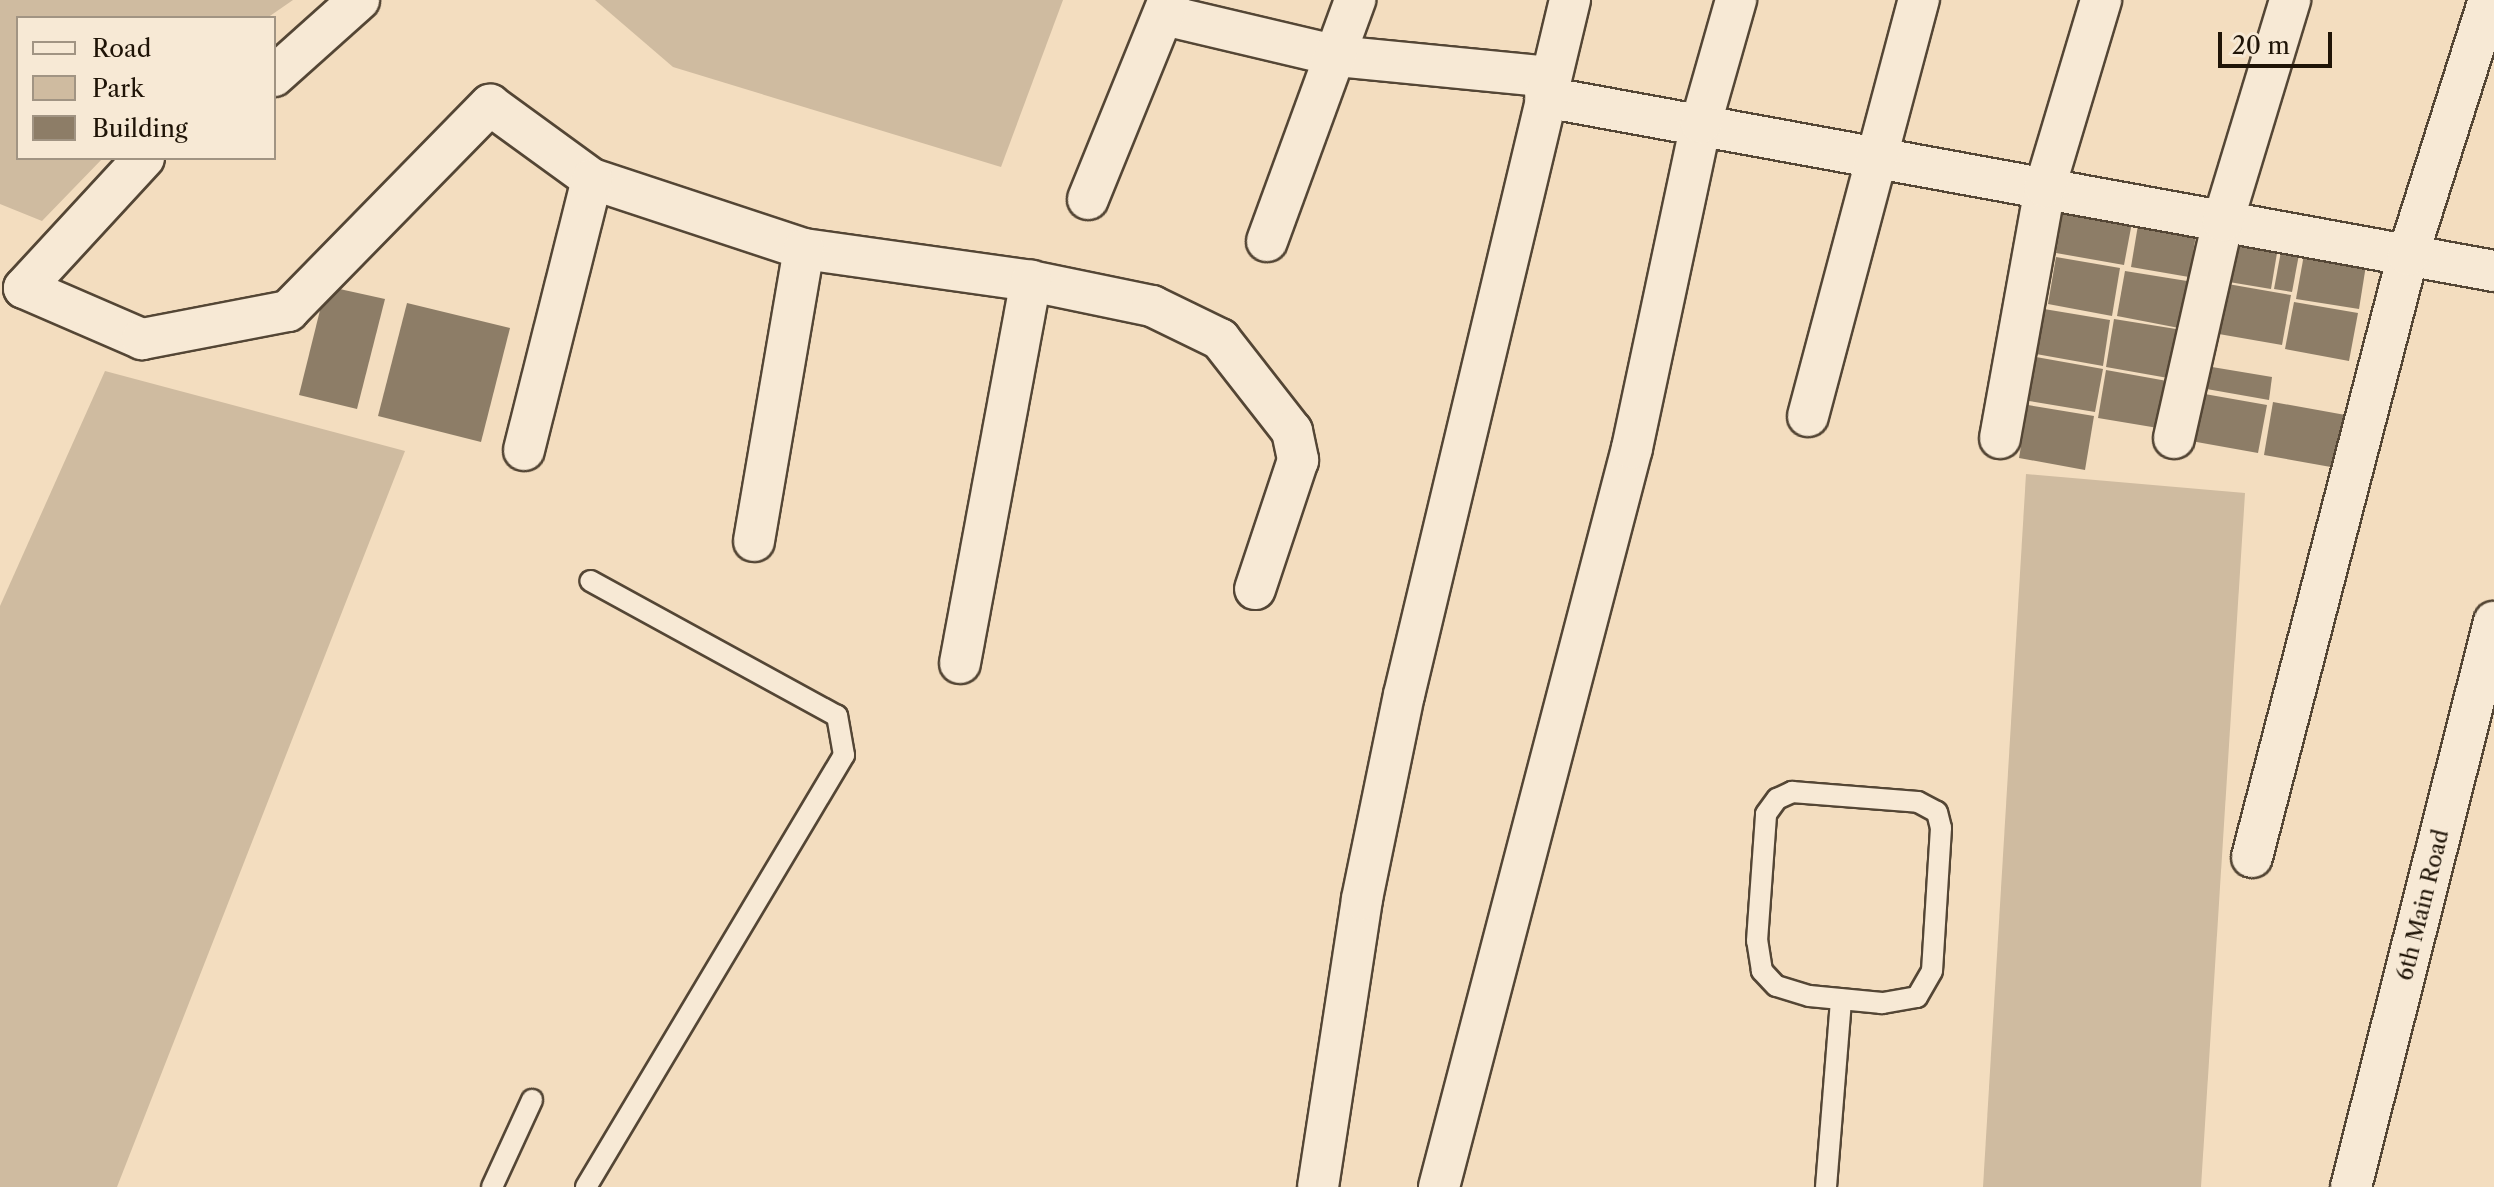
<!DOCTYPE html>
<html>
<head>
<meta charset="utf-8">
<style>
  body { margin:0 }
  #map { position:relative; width:2494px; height:1187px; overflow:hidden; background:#f3ddbf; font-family:"Libre Caslon Text",serif }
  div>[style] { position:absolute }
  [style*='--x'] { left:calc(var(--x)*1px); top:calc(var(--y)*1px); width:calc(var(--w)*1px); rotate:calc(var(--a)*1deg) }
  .green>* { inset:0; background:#cfbba0 }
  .building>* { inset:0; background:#8d7d67 }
  .roads { filter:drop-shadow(2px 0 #544635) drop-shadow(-2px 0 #544635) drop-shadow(0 2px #544635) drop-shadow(0 -2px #544635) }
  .lane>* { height:20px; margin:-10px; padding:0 10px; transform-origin:10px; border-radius:10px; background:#f7e9d5 }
  .street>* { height:40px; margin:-20px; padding:0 20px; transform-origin:20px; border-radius:20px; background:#f7e9d5 }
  span { translate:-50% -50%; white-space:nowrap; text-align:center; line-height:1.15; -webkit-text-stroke:8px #f7e9d5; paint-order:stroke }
  .street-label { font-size:22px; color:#1f1407 }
  .legend { position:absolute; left:16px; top:16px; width:260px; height:144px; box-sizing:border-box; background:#f7e9d5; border:2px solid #a19483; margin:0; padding:10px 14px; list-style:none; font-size:24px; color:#1f1407 }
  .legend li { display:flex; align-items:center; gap:16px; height:40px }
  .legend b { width:40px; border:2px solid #a19483 }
  .scale { position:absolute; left:2218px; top:32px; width:114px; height:36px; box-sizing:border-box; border:4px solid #1f1407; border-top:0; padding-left:10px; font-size:24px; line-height:28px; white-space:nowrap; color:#1f1407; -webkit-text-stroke:6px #f7e9d5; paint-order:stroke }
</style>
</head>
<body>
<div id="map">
  <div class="green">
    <div style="clip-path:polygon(0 0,293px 0,267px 18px,18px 18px,18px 158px,103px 158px,42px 221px,0 204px)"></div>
    <div style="clip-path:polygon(595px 0,1063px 0,1001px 167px,673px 67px)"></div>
    <div style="clip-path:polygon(105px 371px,405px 451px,117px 1187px,0 1187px,0 606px)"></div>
    <div style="clip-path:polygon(2026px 474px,2245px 493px,2201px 1187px,1983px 1187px)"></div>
  </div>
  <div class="building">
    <div style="clip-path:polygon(2064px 206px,2133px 217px,2124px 265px,2056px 253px)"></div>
    <div style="clip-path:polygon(2139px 219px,2197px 229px,2189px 277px,2131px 267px)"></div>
    <div style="clip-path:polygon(2231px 232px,2279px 241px,2271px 289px,2223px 281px)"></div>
    <div style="clip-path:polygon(2282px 246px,2300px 249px,2292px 292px,2274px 289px)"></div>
    <div style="clip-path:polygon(2305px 249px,2367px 259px,2359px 309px,2296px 299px)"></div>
    <div style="clip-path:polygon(2056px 257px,2120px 268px,2112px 316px,2048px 304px)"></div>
    <div style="clip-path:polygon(2125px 271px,2187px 281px,2179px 328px,2117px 316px)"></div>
    <div style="clip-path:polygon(2222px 283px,2291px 295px,2282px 345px,2213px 333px)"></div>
    <div style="clip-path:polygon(326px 286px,385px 299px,357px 409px,299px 395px)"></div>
    <div style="clip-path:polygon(2294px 302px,2358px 313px,2349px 361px,2285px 349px)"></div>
    <div style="clip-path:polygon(407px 303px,510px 328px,481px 442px,378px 416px)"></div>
    <div style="clip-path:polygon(2044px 309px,2110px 320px,2103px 366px,2036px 354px)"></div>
    <div style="clip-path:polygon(2114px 319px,2176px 329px,2168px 378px,2106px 367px)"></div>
    <div style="clip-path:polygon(2036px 357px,2103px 369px,2095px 412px,2029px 401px)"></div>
    <div style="clip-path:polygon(2206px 366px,2272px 377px,2269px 400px,2201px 388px)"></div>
    <div style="clip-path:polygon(2106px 370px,2167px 381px,2158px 428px,2098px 418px)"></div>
    <div style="clip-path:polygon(2199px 393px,2267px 405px,2258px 453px,2191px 441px)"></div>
    <div style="clip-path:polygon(2273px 402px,2351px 416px,2342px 469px,2264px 455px)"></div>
    <div style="clip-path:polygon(2028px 405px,2094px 416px,2085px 470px,2019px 458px)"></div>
  </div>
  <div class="roads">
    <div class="lane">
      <div style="--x:1792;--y:792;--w:126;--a:4.5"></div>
      <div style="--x:1918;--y:802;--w:21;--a:28"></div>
      <div style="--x:1937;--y:812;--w:16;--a:76"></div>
      <div style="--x:1941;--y:828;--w:143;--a:93.6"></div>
      <div style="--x:1932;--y:971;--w:30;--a:120"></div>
      <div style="--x:1917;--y:997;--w:36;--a:170"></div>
      <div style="--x:1882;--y:1003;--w:73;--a:-174.5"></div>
      <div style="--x:1809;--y:996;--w:34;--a:-163"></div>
      <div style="--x:1776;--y:986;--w:21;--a:-133"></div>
      <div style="--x:1762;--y:971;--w:30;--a:-99"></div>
      <div style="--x:1757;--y:941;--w:127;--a:-85.9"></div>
      <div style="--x:1766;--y:814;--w:19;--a:-54"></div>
      <div style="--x:1777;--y:799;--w:17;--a:-25"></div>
      <div style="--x:492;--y:1187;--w:96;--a:-65.3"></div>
      <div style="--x:586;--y:1187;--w:503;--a:-59.15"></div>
      <div style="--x:844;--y:755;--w:40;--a:-100"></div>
      <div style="--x:837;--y:716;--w:281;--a:-151.3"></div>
      <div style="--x:1826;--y:1187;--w:188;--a:-85.4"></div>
    </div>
    <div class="street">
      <div style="--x:1164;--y:15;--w:178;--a:13.3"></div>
      <div style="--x:1337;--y:56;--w:214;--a:5.6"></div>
      <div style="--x:274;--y:76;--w:114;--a:-41.8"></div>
      <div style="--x:1545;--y:97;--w:965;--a:10.39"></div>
      <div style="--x:144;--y:158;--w:177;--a:132.7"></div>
      <div style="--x:24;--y:288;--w:129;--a:23.4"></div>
      <div style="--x:142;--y:339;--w:149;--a:-10.9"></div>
      <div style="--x:288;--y:311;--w:289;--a:-45.6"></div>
      <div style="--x:490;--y:105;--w:126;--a:36"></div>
      <div style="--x:592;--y:179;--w:223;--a:18.3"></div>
      <div style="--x:804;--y:249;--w:229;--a:8"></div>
      <div style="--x:1031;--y:281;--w:124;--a:11.7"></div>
      <div style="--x:1152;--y:306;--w:76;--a:25.9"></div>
      <div style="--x:1220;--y:339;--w:117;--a:52"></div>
      <div style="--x:1292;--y:431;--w:30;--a:78"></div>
      <div style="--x:1298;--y:460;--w:136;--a:108.4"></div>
      <div style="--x:1088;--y:199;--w:215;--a:-67.9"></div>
      <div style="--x:1267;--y:241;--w:257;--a:-69.9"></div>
      <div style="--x:1808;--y:416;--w:431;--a:-75.1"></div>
      <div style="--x:2000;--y:438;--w:255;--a:-79.8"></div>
      <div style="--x:2045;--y:187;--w:195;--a:-73.3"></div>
      <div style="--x:2174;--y:438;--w:222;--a:-77.3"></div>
      <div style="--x:2223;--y:221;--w:231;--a:-73.1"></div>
      <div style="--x:524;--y:450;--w:279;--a:-75.9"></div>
      <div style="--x:754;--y:541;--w:296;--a:-80.3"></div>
      <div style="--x:960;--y:663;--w:389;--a:-79.5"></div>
      <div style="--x:2252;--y:857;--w:622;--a:-75.47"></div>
      <div style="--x:2408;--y:255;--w:268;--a:-72.4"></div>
      <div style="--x:1318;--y:1187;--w:291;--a:-81.3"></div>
      <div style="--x:1362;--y:899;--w:208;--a:-78.4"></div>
      <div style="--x:1404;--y:695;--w:715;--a:-76.57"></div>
      <div style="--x:1439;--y:1187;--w:764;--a:-75.36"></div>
      <div style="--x:1632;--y:448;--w:332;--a:-78"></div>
      <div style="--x:1701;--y:123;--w:128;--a:-74.1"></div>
      <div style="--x:2351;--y:1187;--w:583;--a:-75.8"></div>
    </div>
  </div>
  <div class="street-label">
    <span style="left:2423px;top:905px;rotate:-76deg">6th Main Road</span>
  </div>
  <ul class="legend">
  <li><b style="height:10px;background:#f7e9d5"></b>Road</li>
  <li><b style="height:22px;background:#cfbba0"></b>Park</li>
  <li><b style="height:22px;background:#8d7d67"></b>Building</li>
  </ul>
  <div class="scale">20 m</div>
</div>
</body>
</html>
